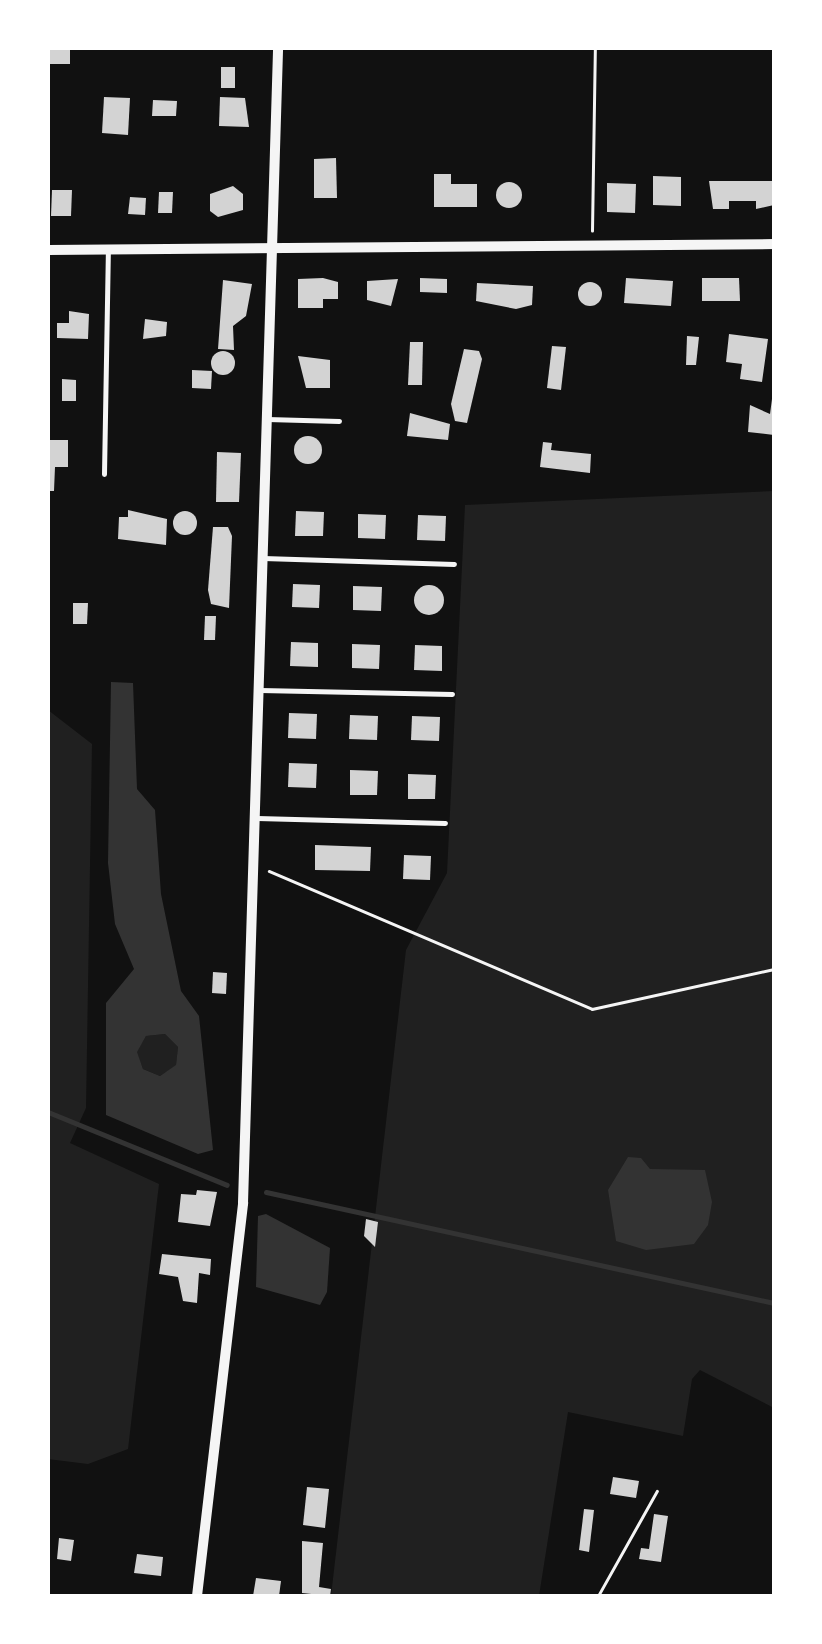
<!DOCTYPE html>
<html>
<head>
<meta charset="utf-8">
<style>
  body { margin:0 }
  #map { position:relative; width:822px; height:1644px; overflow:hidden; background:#111; font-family:Roboto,sans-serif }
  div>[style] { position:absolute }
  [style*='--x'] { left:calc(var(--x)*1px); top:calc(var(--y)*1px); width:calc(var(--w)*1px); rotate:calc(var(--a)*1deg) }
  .green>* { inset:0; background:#202020 }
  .water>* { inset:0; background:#333 }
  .stream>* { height:5px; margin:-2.5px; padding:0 2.5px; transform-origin:2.5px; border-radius:2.5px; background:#333 }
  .building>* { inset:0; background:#d3d3d3 }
  .round { border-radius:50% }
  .path>* { height:2.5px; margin:-1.25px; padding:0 1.25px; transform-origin:1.25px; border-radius:1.25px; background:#f5f5f5 }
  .service>* { height:5px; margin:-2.5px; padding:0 2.5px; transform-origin:2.5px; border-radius:2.5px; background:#f5f5f5 }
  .minor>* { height:10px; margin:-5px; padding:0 5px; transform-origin:5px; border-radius:5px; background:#f5f5f5 }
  span { translate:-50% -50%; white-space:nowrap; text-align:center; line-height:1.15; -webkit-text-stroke:9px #fff; paint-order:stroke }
  .frame { position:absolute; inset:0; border:50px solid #fff; pointer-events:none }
</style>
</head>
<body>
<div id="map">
  <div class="green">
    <div style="clip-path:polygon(774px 491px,774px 1408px,700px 1370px,692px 1379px,683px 1436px,568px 1412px,539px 1596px,331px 1596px,406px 950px,447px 873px,465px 505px)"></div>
    <div style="clip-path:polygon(48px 710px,92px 744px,86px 1108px,70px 1143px,159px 1184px,128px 1449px,88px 1464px,48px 1459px)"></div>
    <div style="clip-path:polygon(165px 1034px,178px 1047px,176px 1066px,160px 1076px,143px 1069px,136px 1052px,146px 1036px)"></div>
  </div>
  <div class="water">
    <div style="clip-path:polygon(evenodd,111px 682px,133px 683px,137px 789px,155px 810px,161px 894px,181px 991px,199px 1016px,213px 1150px,198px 1154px,106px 1115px,106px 1003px,134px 969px,115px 924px,108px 863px,111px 682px,165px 1034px,178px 1047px,176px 1065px,160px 1076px,143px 1069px,137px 1052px,146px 1036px,165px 1034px)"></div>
    <div style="clip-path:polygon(628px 1157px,641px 1158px,650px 1169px,705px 1170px,712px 1202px,708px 1225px,694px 1244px,646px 1250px,616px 1241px,608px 1190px)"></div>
    <div style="clip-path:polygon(266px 1214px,330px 1248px,327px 1292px,320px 1305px,256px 1287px,258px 1216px)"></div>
  </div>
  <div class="stream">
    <div style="--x:48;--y:1112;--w:193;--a:22.2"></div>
    <div style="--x:266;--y:1192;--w:520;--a:12.33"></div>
  </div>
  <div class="building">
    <div style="clip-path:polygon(48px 48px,70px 48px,70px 64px,48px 64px)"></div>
    <div style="clip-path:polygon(221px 67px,235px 67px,235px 88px,221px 88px)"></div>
    <div style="clip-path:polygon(104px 97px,130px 98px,128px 135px,102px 133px)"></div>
    <div style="clip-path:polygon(220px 97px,245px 98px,249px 127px,219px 126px)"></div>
    <div style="clip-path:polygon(153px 100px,177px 101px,176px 116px,152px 116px)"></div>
    <div style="clip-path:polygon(336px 158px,337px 198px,314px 198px,314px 159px)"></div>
    <div style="clip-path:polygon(434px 174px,451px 174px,451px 184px,477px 184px,477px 207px,434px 207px)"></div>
    <div style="clip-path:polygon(653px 176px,681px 177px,681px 206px,653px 205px)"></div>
    <div style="clip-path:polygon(709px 181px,774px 181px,774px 205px,756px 209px,756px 201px,729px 201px,729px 209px,713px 209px)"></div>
    <div class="round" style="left:496px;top:182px;width:26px;height:26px"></div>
    <div style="clip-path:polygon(607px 183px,636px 184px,635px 213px,607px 212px)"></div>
    <div style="clip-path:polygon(233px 186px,243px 194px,243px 210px,218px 217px,210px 211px,210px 194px)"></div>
    <div style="clip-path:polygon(52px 190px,72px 190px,71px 216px,51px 216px)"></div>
    <div style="clip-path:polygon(159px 192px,173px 192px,172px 213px,158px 213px)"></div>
    <div style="clip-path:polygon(130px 197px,146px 198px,145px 215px,128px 214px)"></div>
    <div style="clip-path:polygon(323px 278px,338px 282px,338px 299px,323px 299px,323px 308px,298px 308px,298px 279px)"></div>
    <div style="clip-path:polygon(420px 278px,447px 279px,447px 293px,420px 292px)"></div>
    <div style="clip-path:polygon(626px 278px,673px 281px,671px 306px,624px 303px)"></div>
    <div style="clip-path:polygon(702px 278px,739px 278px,740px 301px,702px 301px)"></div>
    <div style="clip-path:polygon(398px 279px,391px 306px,367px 300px,367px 281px)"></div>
    <div style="clip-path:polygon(223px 280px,252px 284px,246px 316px,233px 326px,234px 350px,218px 349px)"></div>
    <div class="round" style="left:578px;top:282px;width:24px;height:24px"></div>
    <div style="clip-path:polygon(477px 283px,533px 286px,532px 305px,516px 309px,476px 301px)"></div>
    <div style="clip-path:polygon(69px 311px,89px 314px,88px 339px,57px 338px,57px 323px,69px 323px)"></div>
    <div style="clip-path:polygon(145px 319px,167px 322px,166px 336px,143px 339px)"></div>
    <div style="clip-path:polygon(729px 334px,768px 339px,762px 382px,740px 379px,742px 364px,726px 362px)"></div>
    <div style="clip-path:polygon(687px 336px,699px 337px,696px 365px,686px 365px)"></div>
    <div style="clip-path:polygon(410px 342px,423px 342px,422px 385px,408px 385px)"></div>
    <div style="clip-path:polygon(552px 346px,566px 347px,561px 390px,547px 388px)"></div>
    <div style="clip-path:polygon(464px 349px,479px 351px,482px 359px,467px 423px,455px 421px,451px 404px)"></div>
    <div class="round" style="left:211px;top:351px;width:24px;height:24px"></div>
    <div style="clip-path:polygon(298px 356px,330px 360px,330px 388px,306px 388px)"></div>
    <div style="clip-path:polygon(192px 370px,212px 371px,211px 389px,192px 388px)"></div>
    <div style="clip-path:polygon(62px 379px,76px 380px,76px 401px,62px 401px)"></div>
    <div style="clip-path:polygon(772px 399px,774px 435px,748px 432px,750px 405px,770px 414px)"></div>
    <div style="clip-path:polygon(410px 413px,450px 424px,448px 440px,407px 436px)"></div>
    <div class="round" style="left:294px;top:436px;width:28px;height:28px"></div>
    <div style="clip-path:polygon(48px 440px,68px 440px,68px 467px,55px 467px,54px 491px,48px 491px)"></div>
    <div style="clip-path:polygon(543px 442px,552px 443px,551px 450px,591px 454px,590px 473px,540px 467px)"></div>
    <div style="clip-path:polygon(217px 452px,241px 453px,239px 502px,216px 502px)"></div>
    <div style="clip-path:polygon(128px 510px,167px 519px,166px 545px,118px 539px,119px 517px,128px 517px)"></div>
    <div class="round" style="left:173px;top:511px;width:24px;height:24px"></div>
    <div style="clip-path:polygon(296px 511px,324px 512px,323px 536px,295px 536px)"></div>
    <div style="clip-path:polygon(358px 514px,386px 515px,385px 539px,358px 538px)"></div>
    <div style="clip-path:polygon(418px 515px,446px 516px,445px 541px,417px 540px)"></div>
    <div style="clip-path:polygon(213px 527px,228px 527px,232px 536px,229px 608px,211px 604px,208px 590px)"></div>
    <div style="clip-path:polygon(293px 584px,320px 585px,319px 608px,292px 607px)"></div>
    <div class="round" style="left:414px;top:585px;width:30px;height:30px"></div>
    <div style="clip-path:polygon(353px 586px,382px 587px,381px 611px,353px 610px)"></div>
    <div style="clip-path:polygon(73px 603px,88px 603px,87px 624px,73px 624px)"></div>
    <div style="clip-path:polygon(205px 616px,216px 616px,215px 640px,204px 640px)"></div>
    <div style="clip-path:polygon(291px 642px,318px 643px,318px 667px,290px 666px)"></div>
    <div style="clip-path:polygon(352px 644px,380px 645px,379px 669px,352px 668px)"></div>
    <div style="clip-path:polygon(415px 645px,442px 646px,442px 671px,414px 670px)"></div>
    <div style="clip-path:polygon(289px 713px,317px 714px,316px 739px,288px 738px)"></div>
    <div style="clip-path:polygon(350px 715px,378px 716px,377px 740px,349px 739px)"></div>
    <div style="clip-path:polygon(412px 716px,440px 717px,439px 741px,411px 740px)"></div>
    <div style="clip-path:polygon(289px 763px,317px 764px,316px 788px,288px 787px)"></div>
    <div style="clip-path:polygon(350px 770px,378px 771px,377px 795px,350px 795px)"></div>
    <div style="clip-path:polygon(408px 774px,436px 775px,435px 799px,408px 799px)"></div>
    <div style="clip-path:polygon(315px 845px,371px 847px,370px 871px,315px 870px)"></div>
    <div style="clip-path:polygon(404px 855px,431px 856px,430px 880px,403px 879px)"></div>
    <div style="clip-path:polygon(213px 972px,227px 973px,226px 994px,212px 993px)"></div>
    <div style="clip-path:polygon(197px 1190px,217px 1192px,210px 1226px,178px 1222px,181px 1194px,196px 1195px)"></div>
    <div style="clip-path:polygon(366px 1219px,378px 1222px,375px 1247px,364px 1236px)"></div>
    <div style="clip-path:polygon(162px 1254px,211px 1259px,210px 1275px,199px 1273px,197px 1303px,183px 1301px,178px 1277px,159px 1274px)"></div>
    <div style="clip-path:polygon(613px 1477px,639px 1481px,636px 1498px,610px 1494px)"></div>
    <div style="clip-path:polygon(307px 1487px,329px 1489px,325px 1528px,303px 1525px)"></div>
    <div style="clip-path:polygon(584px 1509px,594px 1510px,589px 1552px,579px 1550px)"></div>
    <div style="clip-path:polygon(654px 1514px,668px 1516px,661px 1562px,639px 1559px,641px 1548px,649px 1549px)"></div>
    <div style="clip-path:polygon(59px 1538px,74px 1540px,71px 1561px,57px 1559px)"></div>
    <div style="clip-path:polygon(302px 1541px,323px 1543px,319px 1587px,331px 1589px,330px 1596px,302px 1593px)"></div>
    <div style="clip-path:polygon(137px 1554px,163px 1557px,161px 1576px,134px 1573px)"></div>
    <div style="clip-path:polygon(256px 1578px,281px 1581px,279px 1596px,253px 1596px)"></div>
  </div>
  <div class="path">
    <div style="--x:592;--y:231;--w:183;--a:-89.1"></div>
    <div style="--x:269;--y:871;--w:351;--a:23.1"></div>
    <div style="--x:592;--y:1009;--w:186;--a:-12.4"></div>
    <div style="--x:598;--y:1596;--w:120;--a:-60.7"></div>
  </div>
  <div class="service">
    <div style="--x:267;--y:419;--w:72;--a:1.6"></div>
    <div style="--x:104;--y:474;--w:222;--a:-89"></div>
    <div style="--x:263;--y:558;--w:191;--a:1.8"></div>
    <div style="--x:260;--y:690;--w:192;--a:1.2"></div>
    <div style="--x:257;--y:818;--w:188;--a:1.5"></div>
  </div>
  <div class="minor">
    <div style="--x:48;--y:250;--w:726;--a:-0.47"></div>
    <div style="--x:197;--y:1596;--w:396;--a:-83.3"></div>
    <div style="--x:243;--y:1203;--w:1156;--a:-88.26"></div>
  </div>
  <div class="frame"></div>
</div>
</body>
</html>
